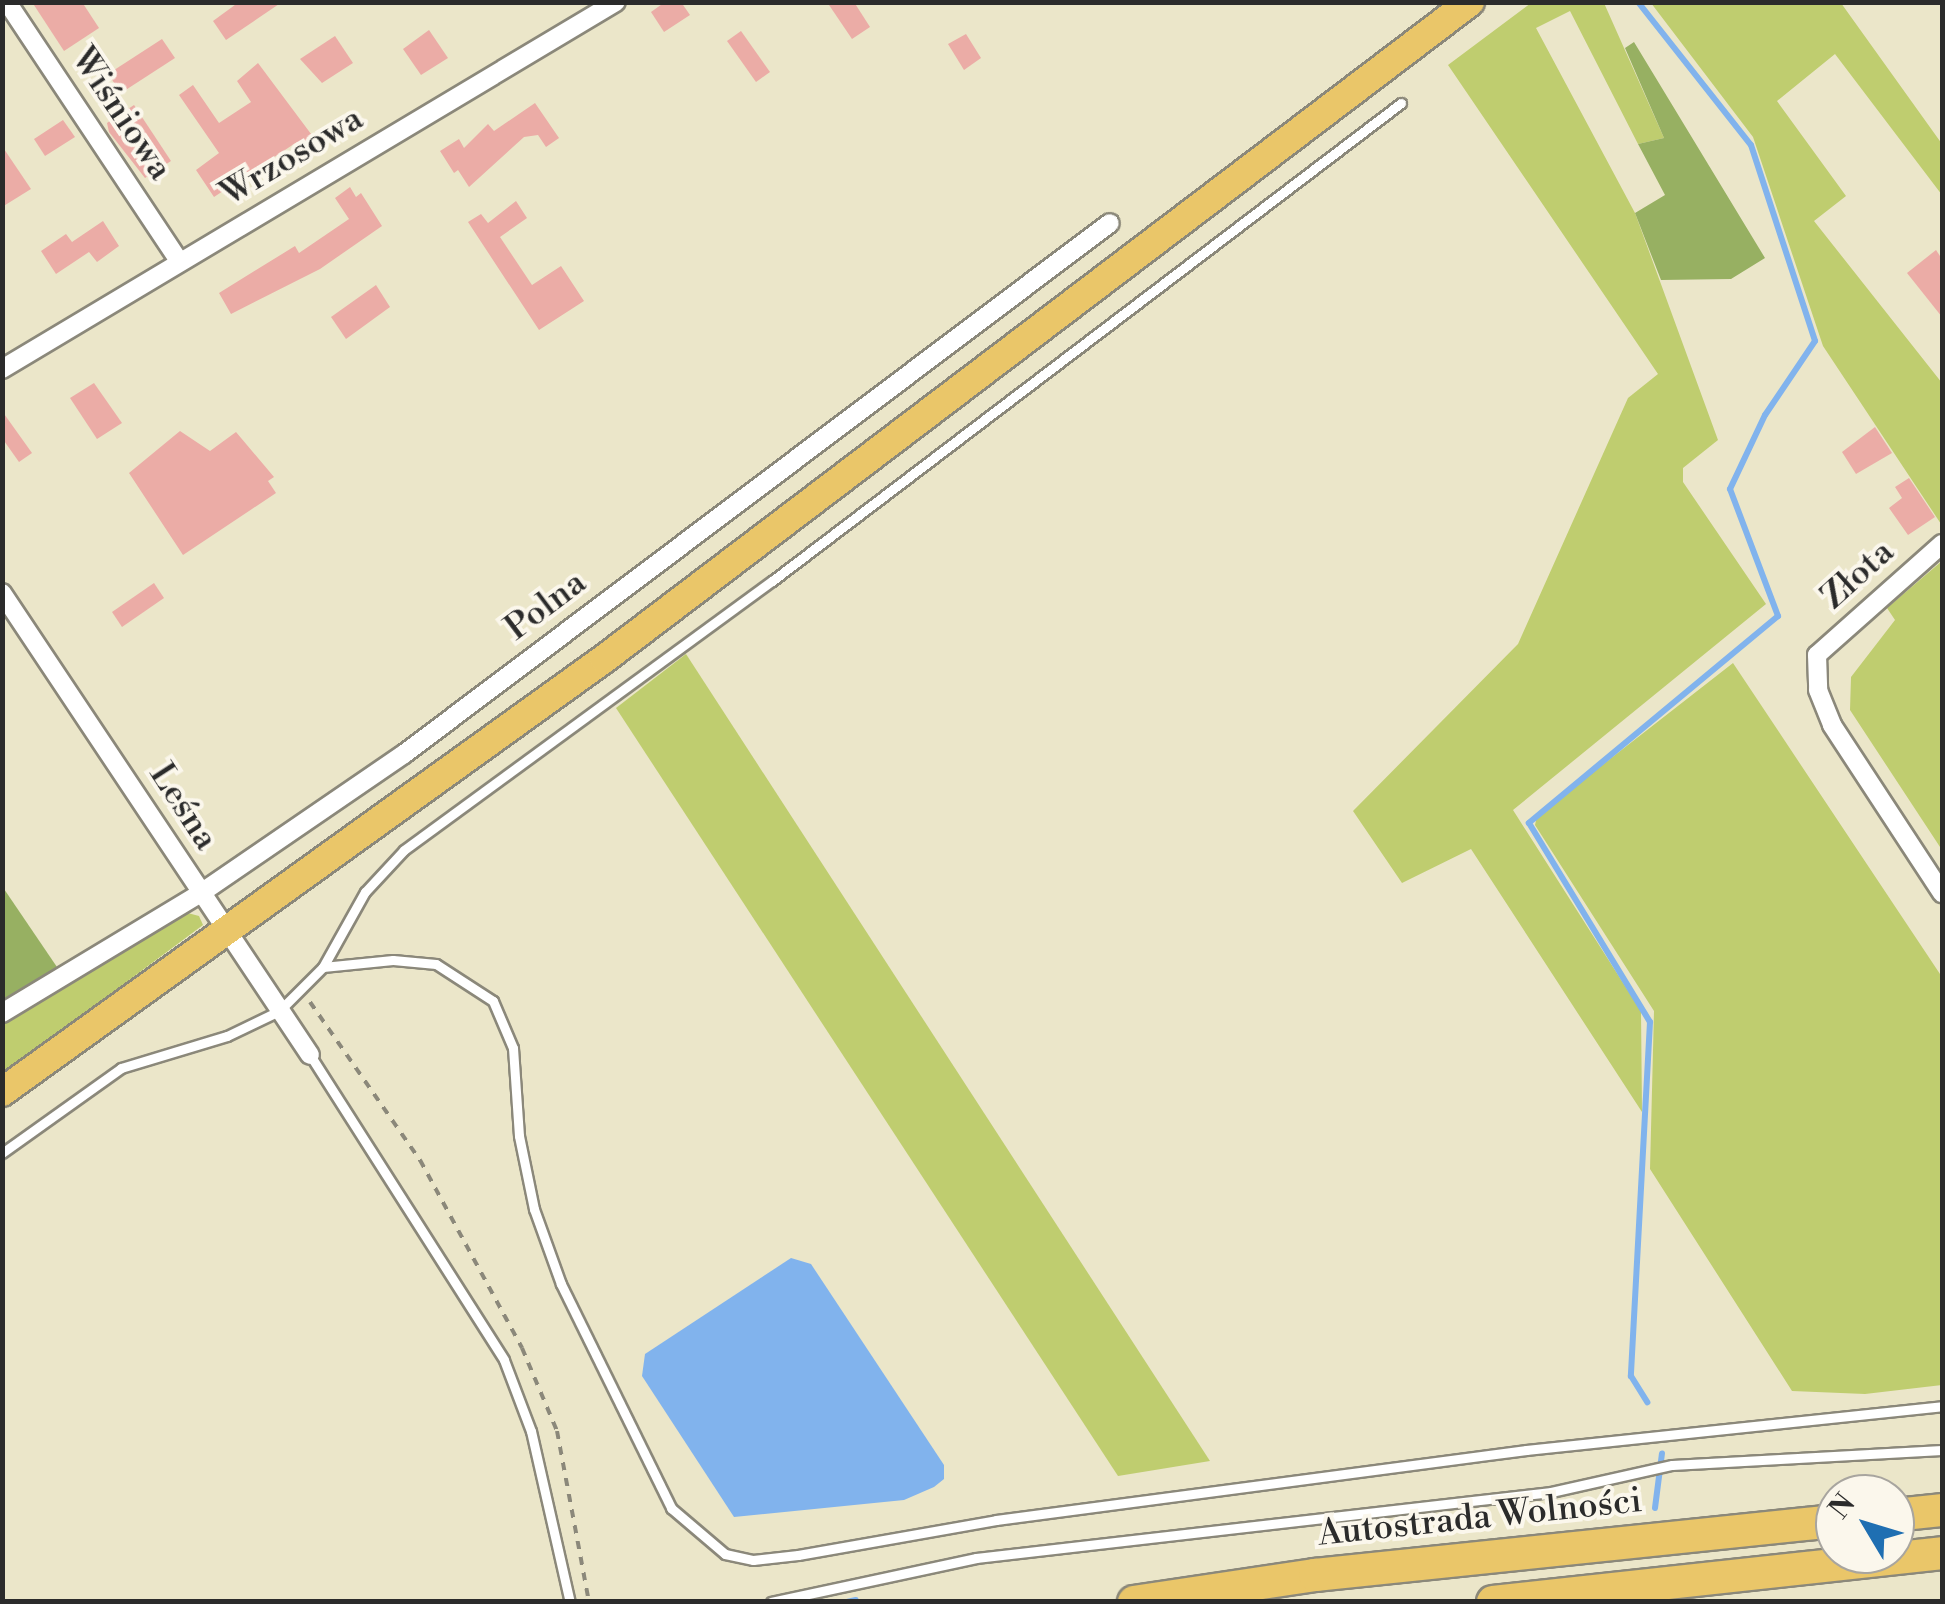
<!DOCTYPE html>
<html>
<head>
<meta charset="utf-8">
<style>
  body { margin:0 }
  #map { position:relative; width:1945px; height:1604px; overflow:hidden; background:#ebe6c9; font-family:"Libre Bodoni",serif }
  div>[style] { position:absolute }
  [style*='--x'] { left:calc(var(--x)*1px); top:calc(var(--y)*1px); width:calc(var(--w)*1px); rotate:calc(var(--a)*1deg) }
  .green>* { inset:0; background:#bfcd6f }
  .forest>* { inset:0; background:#97b062 }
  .water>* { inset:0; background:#81b3ed }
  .stream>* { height:6px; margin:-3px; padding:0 3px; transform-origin:3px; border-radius:3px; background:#81b3ed }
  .building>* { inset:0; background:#ebaca6 }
  .path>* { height:4px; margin-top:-2px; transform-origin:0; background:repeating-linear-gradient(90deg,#8b887a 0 8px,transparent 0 16px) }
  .roads { filter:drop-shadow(2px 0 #8b887a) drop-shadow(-2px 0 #8b887a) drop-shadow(0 2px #8b887a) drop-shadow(0 -2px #8b887a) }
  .lane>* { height:9px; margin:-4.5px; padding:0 4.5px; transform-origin:4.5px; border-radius:4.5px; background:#fff }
  .street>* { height:18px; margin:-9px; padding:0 9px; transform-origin:9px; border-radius:9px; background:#fff }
  .primary>* { height:28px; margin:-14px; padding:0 14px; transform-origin:14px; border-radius:14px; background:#eac669 }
  .highway>* { height:32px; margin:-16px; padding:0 16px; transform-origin:16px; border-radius:16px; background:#eac669 }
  span { translate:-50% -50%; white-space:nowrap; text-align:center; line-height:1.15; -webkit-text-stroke:8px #fbf7ec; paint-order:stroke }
  .street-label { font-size:35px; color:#2b2b2b }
  .frame { position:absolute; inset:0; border:5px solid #2b2b2b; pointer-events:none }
  .north { position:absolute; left:1815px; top:1474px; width:100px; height:100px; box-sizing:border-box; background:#fbf7ec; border:2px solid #a8a59f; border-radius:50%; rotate:308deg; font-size:28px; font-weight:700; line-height:40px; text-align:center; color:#2b2b2b }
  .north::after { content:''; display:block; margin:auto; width:35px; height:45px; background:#1f6fb2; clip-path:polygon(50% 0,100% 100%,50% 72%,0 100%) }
</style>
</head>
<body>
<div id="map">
  <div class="green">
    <div style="clip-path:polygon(1531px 3px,1604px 3px,1664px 138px,1638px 144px,1570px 11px,1536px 28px,1635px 213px,1718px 440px,1683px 468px,1683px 482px,1766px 604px,1513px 810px,1641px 1011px,1642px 1112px,1471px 849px,1402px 883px,1353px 811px,1518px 644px,1628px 398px,1658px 374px,1448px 65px)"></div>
    <div style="clip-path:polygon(1651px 3px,1841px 3px,1942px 144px,1942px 195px,1835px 54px,1777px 101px,1846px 196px,1814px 221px,1942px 383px,1941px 524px,1823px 346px,1753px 137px)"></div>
    <div style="clip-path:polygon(1942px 561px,1942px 850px,1850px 710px,1851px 677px,1895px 620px,1887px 608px)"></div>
    <div style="clip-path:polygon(686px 654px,1210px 1461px,1118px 1476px,616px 708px)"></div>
    <div style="clip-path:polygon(1733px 663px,1942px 977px,1942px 1385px,1865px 1394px,1792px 1391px,1650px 1169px,1654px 1011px,1535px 825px,1537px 816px)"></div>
    <div style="clip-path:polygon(184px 912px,199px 916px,203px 925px,3px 1074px,3px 1022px)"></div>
  </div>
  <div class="forest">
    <div style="clip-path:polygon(1634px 42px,1765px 258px,1731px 279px,1661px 280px,1635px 213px,1665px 195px,1638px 144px,1664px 138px,1625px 48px)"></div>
    <div style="clip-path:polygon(2px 886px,59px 970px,2px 1005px)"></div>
  </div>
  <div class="water">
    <div style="clip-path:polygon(791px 1258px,811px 1264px,944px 1465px,944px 1479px,934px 1487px,904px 1500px,734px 1517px,642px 1376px,645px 1354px)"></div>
  </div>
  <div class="stream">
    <div style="--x:1638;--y:2;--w:182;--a:51.7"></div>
    <div style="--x:1751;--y:145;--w:206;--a:71.9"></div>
    <div style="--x:1815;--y:341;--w:89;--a:124"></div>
    <div style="--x:1765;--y:415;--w:82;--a:115.3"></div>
    <div style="--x:1730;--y:489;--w:136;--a:69.3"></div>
    <div style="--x:1778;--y:616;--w:324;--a:140.3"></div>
    <div style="--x:1529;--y:823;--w:233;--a:58.7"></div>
    <div style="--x:1650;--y:1022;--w:355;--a:93.1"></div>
    <div style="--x:1631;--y:1376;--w:31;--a:58"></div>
    <div style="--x:1655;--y:1508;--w:55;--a:-82.7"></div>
    <div style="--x:847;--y:1602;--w:9;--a:-13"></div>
  </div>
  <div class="building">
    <div style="clip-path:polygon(32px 2px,82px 2px,99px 28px,64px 51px)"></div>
    <div style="clip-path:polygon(239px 2px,282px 2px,226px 40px,213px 21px)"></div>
    <div style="clip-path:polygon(665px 2px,681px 2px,690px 15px,664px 32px,651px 12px)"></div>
    <div style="clip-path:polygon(827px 2px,854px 2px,870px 27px,852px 39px)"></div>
    <div style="clip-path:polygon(429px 30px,448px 58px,421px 75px,403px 49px)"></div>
    <div style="clip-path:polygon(741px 31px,770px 72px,756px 82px,727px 41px)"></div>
    <div style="clip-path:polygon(966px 34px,981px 58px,964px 70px,948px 44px)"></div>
    <div style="clip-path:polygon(335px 36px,353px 63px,322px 83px,300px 59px)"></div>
    <div style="clip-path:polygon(162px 39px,175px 58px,121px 93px,108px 74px)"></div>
    <div style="clip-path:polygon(258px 63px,320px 146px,306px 155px,297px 142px,214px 197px,196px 170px,219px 153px,179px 95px,193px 85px,219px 123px,251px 102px,237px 81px)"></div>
    <div style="clip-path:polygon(535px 103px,559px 138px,546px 147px,538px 135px,524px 137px,469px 187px,458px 170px,454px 173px,440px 151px,459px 139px,464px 148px,488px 124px,494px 131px)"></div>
    <div style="clip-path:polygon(134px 105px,171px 161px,145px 178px,109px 132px,107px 123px)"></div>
    <div style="clip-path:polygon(63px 120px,75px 137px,45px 156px,34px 139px)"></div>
    <div style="clip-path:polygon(2px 146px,31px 189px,2px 207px)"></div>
    <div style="clip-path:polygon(350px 187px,356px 197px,361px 193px,382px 226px,320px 269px,231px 314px,219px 293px,295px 246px,299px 253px,349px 219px,335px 198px)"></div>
    <div style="clip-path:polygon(516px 201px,527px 218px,500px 237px,532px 285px,561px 266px,584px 301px,539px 330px,468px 222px,481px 214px,488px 223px)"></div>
    <div style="clip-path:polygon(103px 221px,119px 246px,97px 262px,89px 252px,56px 274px,41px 251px,66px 234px,72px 242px)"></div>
    <div style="clip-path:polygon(1936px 250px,1942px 259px,1942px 317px,1907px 273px)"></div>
    <div style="clip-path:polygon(376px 285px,390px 307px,346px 339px,331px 317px)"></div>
    <div style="clip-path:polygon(94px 383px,122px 423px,97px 439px,70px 398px)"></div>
    <div style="clip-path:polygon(2px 411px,32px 453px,19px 462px,2px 438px)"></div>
    <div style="clip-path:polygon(1875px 427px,1892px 453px,1856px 474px,1842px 452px)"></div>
    <div style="clip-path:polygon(180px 431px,210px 451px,236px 432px,274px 477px,268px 481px,276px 493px,183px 555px,129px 473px)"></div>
    <div style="clip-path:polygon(1909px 478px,1935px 517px,1908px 535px,1889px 508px,1902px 498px,1895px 487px)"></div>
    <div style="clip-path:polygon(154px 583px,164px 598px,122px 627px,112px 612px)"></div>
  </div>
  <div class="path">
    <div style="--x:310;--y:1002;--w:193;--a:55.2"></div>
    <div style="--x:420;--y:1160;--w:214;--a:61.5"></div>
    <div style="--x:522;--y:1348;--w:90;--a:67.1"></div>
    <div style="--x:557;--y:1431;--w:174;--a:79.4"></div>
  </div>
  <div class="roads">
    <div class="lane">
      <div style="--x:323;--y:967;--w:70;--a:-5.7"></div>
      <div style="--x:393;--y:960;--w:43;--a:5.3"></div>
      <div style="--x:436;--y:964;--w:68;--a:33"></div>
      <div style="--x:493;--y:1001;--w:51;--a:66.9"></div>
      <div style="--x:513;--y:1048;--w:88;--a:86.1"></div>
      <div style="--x:519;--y:1136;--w:75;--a:78.4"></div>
      <div style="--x:534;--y:1209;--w:80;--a:70.2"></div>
      <div style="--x:561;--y:1284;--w:250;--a:63.8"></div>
      <div style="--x:671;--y:1508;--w:71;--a:40.4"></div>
      <div style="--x:725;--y:1554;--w:29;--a:12"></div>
      <div style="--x:753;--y:1560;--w:45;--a:-6.3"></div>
      <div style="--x:798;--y:1555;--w:201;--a:-10"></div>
      <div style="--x:996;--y:1520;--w:535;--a:-7.52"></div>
      <div style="--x:1526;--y:1450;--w:418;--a:-6"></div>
      <div style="--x:310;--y:1055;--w:361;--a:57.5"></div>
      <div style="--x:504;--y:1360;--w:76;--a:69.2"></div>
      <div style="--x:531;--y:1431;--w:175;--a:77.2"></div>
      <div style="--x:2;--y:1153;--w:146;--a:-35.5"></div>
      <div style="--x:121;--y:1068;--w:111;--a:-16.8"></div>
      <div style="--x:227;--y:1036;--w:58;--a:-25.7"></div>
      <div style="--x:279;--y:1011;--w:62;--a:-45"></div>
      <div style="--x:323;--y:967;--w:86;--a:-60.8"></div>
      <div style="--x:365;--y:892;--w:57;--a:-47.1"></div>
      <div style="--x:404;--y:850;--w:456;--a:-36.2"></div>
      <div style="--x:772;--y:581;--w:790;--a:-37.23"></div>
      <div style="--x:771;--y:1602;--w:210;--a:-12.1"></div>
      <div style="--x:976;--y:1558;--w:579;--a:-6.55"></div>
      <div style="--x:1551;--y:1492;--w:124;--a:-12.6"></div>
      <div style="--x:1672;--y:1465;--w:270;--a:-3.2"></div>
    </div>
    <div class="street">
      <div style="--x:7;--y:2;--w:312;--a:56.4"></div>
      <div style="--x:2;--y:369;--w:715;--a:-30.87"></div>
      <div style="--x:1942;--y:544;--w:167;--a:138.4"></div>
      <div style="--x:1817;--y:655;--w:35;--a:88"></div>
      <div style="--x:1818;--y:690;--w:38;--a:68"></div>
      <div style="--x:1832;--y:725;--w:201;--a:56.8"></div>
      <div style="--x:2;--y:593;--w:555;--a:56.31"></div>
      <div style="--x:2;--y:1013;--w:232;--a:-31.1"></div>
      <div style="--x:201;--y:893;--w:246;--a:-34.4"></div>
      <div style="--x:404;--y:754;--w:883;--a:-36.95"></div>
    </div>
    <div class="primary">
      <div style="--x:2;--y:1092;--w:742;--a:-35.73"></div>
      <div style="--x:604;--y:659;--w:1087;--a:-37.19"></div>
    </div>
    <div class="highway">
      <div style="--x:1895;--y:1515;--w:47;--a:-6.1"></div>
      <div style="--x:1134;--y:1602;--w:183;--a:-8.5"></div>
      <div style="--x:1315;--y:1575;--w:523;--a:-5.93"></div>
      <div style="--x:1493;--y:1602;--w:452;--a:-6.2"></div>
    </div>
  </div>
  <div class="street-label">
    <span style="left:121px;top:114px;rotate:56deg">Wiśniowa</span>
    <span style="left:292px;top:157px;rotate:-31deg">Wrzosowa</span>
    <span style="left:1858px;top:575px;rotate:-42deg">Złota</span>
    <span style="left:546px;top:606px;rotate:-37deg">Polna</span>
    <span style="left:183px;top:807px;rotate:57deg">Leśna</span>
    <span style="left:1480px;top:1518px;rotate:-6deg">Autostrada Wolności</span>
  </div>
  <div class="frame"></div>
  <div class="north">N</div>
</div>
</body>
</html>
